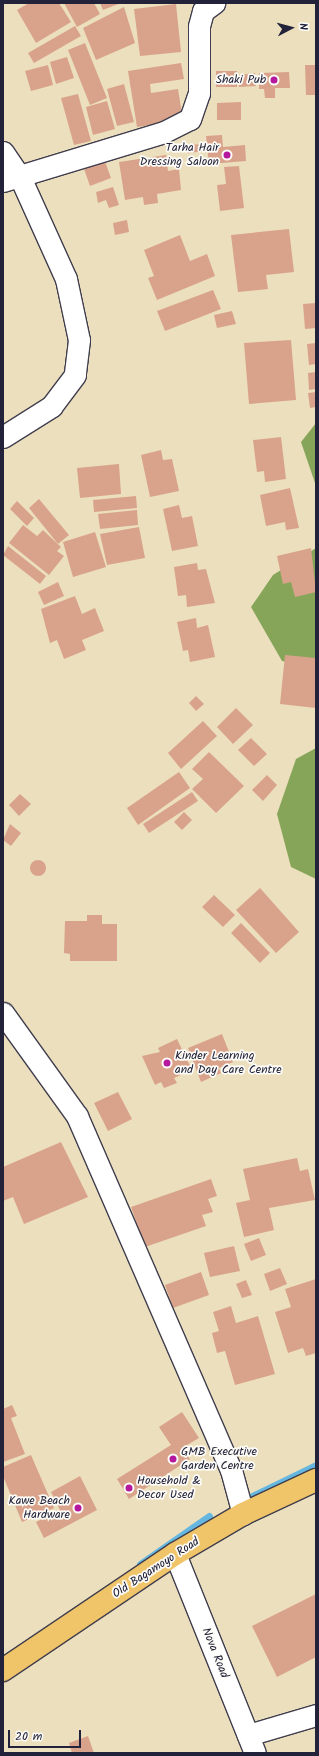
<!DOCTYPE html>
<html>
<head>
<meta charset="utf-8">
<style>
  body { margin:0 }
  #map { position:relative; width:319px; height:1756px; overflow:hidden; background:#ecdfbd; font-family:Kalam,sans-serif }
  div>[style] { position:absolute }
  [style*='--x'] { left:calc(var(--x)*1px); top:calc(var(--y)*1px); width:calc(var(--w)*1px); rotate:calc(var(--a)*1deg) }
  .forest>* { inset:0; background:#86a559 }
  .stream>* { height:7px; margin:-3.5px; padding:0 3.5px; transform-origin:3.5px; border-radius:3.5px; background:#65b7e0 }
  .building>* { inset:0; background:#d9a38b }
  .round { border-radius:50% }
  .roads { filter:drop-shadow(1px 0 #403e4e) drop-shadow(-1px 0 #403e4e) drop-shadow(0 1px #403e4e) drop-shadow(0 -1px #403e4e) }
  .street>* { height:21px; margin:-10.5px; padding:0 10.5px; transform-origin:10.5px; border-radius:10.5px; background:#fff }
  .primary>* { height:22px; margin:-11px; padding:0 11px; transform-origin:11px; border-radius:11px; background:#f0c469 }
  .dots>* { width:11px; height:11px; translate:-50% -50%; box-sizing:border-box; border:2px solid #fdfcf7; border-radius:50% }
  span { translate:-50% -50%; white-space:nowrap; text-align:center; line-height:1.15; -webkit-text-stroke:3.5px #fdfcf7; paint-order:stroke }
  .poi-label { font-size:12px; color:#22223b }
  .right { translate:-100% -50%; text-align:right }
  .left { translate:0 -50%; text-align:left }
  .street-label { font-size:12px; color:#22223b }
  .frame { position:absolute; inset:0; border:4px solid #22223b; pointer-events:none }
  .north { position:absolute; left:271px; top:8px; width:40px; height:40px; -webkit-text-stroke:3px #fdfcf7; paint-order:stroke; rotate:84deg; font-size:11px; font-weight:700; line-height:16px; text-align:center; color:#22223b }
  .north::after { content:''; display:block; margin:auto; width:14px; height:18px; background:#22223b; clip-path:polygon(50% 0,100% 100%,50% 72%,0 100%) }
  .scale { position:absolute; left:8px; top:1730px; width:73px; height:18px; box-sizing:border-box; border:2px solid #22223b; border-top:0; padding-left:5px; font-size:12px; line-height:14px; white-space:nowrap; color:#22223b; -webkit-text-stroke:3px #fdfcf7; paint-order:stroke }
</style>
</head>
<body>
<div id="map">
  <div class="forest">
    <div style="clip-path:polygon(316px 423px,316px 486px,301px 442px)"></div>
    <div style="clip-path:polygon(316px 548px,316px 667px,282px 661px,251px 607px,273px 575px)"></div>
    <div style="clip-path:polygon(316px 748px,316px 879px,291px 867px,277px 814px,296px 759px)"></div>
  </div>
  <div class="stream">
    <div style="--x:242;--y:1501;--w:82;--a:-25.9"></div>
    <div style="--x:140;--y:1564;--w:84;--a:-34.8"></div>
  </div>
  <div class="building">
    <div style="clip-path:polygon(29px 3px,59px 3px,71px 22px,36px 43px,17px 10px)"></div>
    <div style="clip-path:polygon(64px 3px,94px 3px,100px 14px,77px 27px)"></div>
    <div style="clip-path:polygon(100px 3px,121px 3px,103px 10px)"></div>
    <div style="clip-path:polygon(176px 4px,181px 52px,140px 56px,134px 9px)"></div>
    <div style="clip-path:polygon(124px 7px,135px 43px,96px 60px,83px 28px)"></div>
    <div style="clip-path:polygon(75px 26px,81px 36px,34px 63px,28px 53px)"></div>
    <div style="clip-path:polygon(85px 43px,107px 98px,90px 105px,68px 50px)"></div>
    <div style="clip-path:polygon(67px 57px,74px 78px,56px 84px,50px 62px)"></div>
    <div style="clip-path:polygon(181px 63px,184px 79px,150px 84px,151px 93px,178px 89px,183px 120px,137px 127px,128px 71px)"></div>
    <div style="clip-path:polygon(48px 65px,53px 85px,31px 91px,25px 71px)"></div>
    <div style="clip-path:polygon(305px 65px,316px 65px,316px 95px,306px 95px)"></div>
    <div style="clip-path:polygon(216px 71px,237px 71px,237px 87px,216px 87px)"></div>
    <div style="clip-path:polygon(289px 72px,290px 88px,275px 88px,275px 98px,265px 98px,264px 89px,259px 89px,259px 73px)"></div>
    <div style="clip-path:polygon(255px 73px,256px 86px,239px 87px,238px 75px)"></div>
    <div style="clip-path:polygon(124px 84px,134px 122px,117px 126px,107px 89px)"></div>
    <div style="clip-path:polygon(78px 94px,91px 141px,74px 145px,61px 98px)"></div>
    <div style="clip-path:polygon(107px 101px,115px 129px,93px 135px,86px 107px)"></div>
    <div style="clip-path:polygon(241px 102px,241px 120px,217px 120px,217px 103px)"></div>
    <div style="clip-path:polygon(222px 135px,223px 147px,245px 145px,246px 161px,209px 164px,206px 136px)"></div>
    <div style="clip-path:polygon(205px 144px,206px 151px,188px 153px,187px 145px)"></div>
    <div style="clip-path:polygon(166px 155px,168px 171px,179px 169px,181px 190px,157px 194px,158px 203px,144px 205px,143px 197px,125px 200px,119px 162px)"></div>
    <div style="clip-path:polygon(103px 156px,111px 178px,90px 186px,82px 163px)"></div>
    <div style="clip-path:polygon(239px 166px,244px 208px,220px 211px,217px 185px,226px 184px,224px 167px)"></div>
    <div style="clip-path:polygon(113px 187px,119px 205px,109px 208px,106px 200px,98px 203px,96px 192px)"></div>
    <div style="clip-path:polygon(127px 220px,129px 232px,115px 235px,113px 223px)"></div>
    <div style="clip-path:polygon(289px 229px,294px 272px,266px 275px,268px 289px,238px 292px,231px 235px)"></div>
    <div style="clip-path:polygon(180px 235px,190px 261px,207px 254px,215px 276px,157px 300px,148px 278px,154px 276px,144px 250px)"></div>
    <div style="clip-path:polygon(213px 290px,221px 309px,165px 331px,157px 311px)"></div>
    <div style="clip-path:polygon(316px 303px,316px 328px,305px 329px,303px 304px)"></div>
    <div style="clip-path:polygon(232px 311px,236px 324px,217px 328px,214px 315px)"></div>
    <div style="clip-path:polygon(291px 340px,296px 400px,249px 404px,244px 343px)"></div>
    <div style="clip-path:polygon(316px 343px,316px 364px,309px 365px,307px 344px)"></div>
    <div style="clip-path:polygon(316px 372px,316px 389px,309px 390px,308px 373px)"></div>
    <div style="clip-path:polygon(316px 392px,316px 407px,310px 408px,308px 393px)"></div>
    <div style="clip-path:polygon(281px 437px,286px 479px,265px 482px,264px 471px,257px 472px,253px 440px)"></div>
    <div style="clip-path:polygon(161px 450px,163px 460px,172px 459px,179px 491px,150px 497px,141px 455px)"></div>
    <div style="clip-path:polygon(119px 464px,121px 494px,80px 498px,77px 468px)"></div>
    <div style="clip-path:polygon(290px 488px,299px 528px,286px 530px,285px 522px,266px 526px,260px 495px)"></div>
    <div style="clip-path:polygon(136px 496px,137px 508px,94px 512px,93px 500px)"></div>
    <div style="clip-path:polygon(39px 499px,69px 535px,58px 544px,29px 508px)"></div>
    <div style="clip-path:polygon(17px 501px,34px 518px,27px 526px,10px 509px)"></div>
    <div style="clip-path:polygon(179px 505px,182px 518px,192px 516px,198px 546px,172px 551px,163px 509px)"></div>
    <div style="clip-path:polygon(137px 510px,138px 525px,100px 529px,98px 514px)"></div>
    <div style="clip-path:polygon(23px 525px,37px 536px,43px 530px,61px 547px,57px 551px,64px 556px,49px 575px,9px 543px)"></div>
    <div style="clip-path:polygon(139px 527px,145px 558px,107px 565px,100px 534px)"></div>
    <div style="clip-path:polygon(95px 532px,106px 567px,73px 577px,63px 542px)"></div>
    <div style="clip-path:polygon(8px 546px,46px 576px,40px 584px,3px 555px)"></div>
    <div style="clip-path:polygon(311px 548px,316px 592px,295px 597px,291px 582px,283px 584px,277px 556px)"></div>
    <div style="clip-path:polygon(197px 563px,198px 570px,206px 569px,215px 603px,187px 607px,186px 595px,178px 596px,174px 567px)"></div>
    <div style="clip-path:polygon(58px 582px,64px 596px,44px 605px,38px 592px)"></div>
    <div style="clip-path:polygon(75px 596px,82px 614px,95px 608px,104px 631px,82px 640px,86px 650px,64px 659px,57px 640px,50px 643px,41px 609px)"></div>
    <div style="clip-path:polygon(196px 618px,197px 628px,208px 625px,215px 657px,190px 662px,188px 650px,183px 651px,177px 622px)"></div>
    <div style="clip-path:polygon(285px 655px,316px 658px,316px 708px,280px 704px)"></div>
    <div style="clip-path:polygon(196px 696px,204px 704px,196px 711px,189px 703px)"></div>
    <div style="clip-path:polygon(236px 708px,253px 725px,233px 744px,217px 727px)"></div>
    <div style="clip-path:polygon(203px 721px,217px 736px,181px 769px,168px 753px)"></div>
    <div style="clip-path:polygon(251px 738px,267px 754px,254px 766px,238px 750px)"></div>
    <div style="clip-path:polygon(209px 752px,244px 786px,216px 813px,192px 789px,203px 779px,192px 769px)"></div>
    <div style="clip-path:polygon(179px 772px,190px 788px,138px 825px,127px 808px)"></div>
    <div style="clip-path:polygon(267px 775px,277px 785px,263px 801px,252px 790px)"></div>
    <div style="clip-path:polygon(192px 792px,198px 801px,149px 833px,143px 824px)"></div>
    <div style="clip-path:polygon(20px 794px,31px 804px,19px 816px,9px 805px)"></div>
    <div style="clip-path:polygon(184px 812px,192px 820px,182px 830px,174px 822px)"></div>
    <div style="clip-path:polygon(10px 824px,21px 833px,11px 846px,3px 840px)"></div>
    <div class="round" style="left:30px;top:860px;width:16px;height:16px"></div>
    <div style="clip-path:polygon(260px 888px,299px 932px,276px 953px,236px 910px)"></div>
    <div style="clip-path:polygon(214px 895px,235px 915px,223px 927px,202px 907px)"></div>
    <div style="clip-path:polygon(87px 915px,102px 915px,102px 924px,117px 924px,117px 961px,70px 961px,70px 954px,64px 953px,65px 921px,87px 921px)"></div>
    <div style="clip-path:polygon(241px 923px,270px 953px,260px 963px,231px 933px)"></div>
    <div style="clip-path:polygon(222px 1034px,233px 1062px,219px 1068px,221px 1073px,201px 1082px,188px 1048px)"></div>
    <div style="clip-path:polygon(177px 1039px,192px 1070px,174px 1078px,177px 1083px,164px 1088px,161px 1082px,155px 1085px,142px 1056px,160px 1052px,158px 1048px)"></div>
    <div style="clip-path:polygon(118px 1092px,132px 1119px,108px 1131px,94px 1103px)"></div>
    <div style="clip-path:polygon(61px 1142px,88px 1197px,24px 1224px,13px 1197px,3px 1201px,3px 1167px)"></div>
    <div style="clip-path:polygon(297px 1158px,300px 1171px,308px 1169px,315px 1200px,269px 1208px,274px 1230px,244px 1237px,236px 1203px,250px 1200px,243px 1169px)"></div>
    <div style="clip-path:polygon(211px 1179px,217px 1196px,208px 1199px,213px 1212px,202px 1215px,206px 1226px,145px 1247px,131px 1207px)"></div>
    <div style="clip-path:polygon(259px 1238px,266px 1255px,251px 1261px,244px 1244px)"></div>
    <div style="clip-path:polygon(234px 1246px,240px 1271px,210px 1277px,204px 1253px)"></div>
    <div style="clip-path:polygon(280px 1268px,287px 1284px,270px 1291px,264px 1274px)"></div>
    <div style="clip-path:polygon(201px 1272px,209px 1295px,173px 1308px,165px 1285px)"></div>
    <div style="clip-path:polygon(316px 1279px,316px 1353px,306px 1356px,303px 1348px,288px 1353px,275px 1312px,291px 1307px,285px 1289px)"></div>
    <div style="clip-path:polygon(246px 1280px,252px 1295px,242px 1298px,236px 1284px)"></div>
    <div style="clip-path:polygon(231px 1306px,236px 1323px,258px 1316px,275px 1374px,235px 1385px,225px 1351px,217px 1353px,212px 1333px,219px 1331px,213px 1312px)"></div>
    <div style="clip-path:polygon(12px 1405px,17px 1416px,11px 1418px,25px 1454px,3px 1462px,3px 1409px)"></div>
    <div style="clip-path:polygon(182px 1412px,199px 1438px,182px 1448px,190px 1459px,129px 1499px,117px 1479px,171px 1445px,159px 1427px)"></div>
    <div style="clip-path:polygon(31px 1455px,54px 1508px,22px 1522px,3px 1476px,3px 1467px)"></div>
    <div style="clip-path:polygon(80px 1476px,97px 1510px,44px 1538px,36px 1522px,60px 1510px,51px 1492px)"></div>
    <div style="clip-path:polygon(316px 1594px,316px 1657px,277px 1677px,252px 1626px)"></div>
    <div style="clip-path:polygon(88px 1736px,94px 1753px,72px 1753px,69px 1743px)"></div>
  </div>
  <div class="roads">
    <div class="street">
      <div style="--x:3;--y:152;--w:30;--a:56"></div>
      <div style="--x:20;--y:177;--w:112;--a:65.7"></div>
      <div style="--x:66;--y:279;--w:62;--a:78"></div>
      <div style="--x:79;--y:340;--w:35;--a:97"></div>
      <div style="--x:75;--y:375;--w:39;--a:127"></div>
      <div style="--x:52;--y:406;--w:58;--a:147.7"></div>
      <div style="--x:3;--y:181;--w:168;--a:-16.9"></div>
      <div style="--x:164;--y:132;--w:29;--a:-27"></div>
      <div style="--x:190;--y:119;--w:28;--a:-71"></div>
      <div style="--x:199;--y:93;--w:67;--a:-90"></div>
      <div style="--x:199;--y:26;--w:16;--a:-75"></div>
      <div style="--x:203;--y:11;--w:14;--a:-36"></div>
      <div style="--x:3;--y:1013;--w:127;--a:54.3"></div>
      <div style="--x:77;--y:1116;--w:386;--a:66.5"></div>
      <div style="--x:231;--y:1470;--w:46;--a:74.7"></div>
      <div style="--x:175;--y:1554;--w:214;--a:68.1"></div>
      <div style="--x:248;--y:1735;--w:71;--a:-16.4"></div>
    </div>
    <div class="primary">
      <div style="--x:3;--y:1670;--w:207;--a:-34"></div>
      <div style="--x:175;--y:1554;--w:79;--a:-30.5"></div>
      <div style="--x:243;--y:1514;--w:81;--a:-25"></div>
    </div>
  </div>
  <div class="dots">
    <div style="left:274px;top:80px;background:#b5179e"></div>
    <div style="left:227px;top:155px;background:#b5179e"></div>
    <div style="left:167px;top:1063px;background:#b5179e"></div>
    <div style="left:173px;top:1459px;background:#b5179e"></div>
    <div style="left:129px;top:1488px;background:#b5179e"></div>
    <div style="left:78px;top:1508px;background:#b5179e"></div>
  </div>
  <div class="poi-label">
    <span class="right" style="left:266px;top:80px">Shaki Pub</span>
    <span class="right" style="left:219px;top:155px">Tarha Hair<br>Dressing Saloon</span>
    <span class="left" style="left:175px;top:1063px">Kinder Learning<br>and Day Care Centre</span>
    <span class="left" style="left:181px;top:1459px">GMB Executive<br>Garden Centre</span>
    <span class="left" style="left:137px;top:1488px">Household &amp;<br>Decor Used</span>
    <span class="right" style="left:70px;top:1508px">Kawe Beach<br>Hardware</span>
  </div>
  <div class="street-label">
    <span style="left:156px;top:1568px;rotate:-33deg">Old Bagamoyo Road</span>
    <span style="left:215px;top:1653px;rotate:68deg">Nova Road</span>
  </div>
  <div class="frame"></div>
  <div class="north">N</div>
  <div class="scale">20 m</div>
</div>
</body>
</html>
